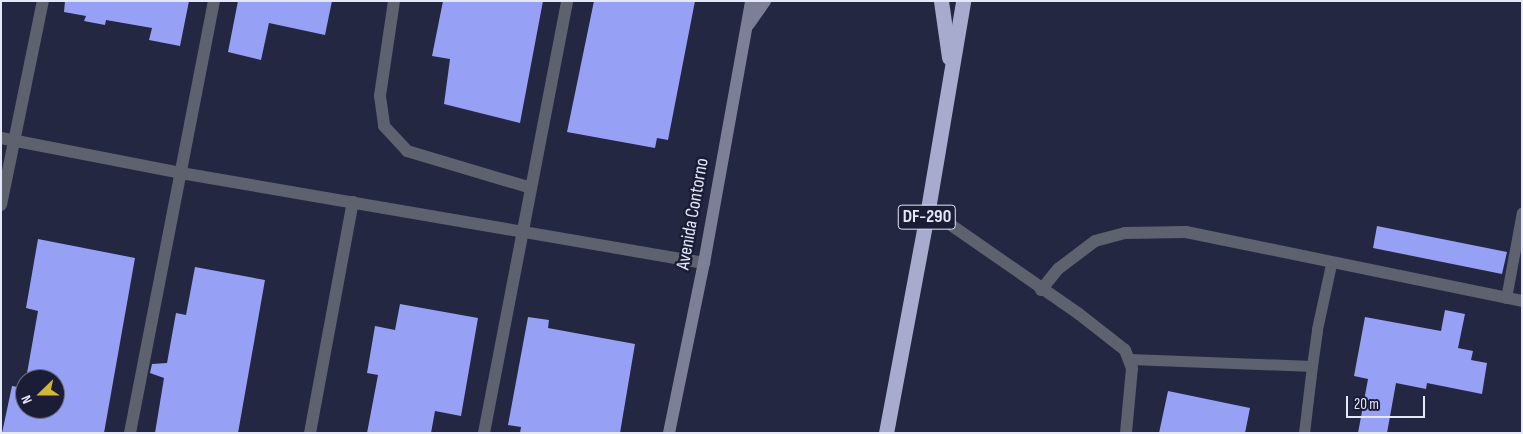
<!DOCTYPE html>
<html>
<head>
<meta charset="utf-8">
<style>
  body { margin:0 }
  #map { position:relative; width:1523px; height:434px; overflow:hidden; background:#242741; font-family:"Sofia Sans Condensed",sans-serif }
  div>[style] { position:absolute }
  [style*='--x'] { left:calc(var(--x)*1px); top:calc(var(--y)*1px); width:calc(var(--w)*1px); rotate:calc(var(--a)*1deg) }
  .building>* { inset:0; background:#96a0f5 }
  .lane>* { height:11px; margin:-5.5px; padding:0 5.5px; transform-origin:5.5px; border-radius:5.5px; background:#5e616e }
  .street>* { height:12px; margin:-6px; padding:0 6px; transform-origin:6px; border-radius:6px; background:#5e616e }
  .secondary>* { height:12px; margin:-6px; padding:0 6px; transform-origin:6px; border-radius:6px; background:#7c7f95 }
  .highway>* { height:15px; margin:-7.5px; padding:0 7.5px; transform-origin:7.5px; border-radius:7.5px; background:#a7acce }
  span { translate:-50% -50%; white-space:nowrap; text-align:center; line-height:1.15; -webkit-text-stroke:5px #1b1d36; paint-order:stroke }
  .shield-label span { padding:1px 4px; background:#1b1d36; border:1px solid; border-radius:4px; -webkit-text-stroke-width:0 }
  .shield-label { font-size:18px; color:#e5e8fa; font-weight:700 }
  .street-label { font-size:19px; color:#e5e8fa }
  .frame { position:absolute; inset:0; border:2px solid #e5e8fa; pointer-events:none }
  .north { position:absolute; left:15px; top:369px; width:50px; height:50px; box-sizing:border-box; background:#1b1d36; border:1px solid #6c6e84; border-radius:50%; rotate:248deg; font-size:14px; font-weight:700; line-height:20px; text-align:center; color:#e5e8fa }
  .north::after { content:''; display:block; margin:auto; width:18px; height:22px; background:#d0b736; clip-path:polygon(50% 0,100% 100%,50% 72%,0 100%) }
  .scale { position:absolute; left:1346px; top:396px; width:79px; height:22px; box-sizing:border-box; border:2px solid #e5e8fa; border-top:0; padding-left:6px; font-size:15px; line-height:18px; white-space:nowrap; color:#e5e8fa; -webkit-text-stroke:4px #1b1d36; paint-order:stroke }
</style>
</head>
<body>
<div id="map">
  <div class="building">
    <div style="clip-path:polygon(65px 1px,189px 1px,180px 46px,149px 40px,152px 28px,106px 20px,105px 25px,84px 21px,86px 16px,64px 12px)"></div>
    <div style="clip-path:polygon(238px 1px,332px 1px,325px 35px,269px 23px,261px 60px,228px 52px)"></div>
    <div style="clip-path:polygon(443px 1px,543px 1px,520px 123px,444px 104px,450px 59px,432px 56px)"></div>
    <div style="clip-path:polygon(594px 1px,695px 1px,668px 140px,657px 138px,655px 148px,567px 132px)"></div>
    <div style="clip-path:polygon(1377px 226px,1507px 252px,1502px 274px,1373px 248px)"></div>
    <div style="clip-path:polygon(38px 239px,135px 258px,104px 433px,2px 433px,12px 386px,24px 388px,25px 385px,25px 409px,55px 409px,55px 379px,26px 379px,38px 311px,26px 308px)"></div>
    <div style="clip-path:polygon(195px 267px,265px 280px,238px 433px,155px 433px,164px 378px,150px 373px,152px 364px,167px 363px,176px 313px,186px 315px)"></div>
    <div style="clip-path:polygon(400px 304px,478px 318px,461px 416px,435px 411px,431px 433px,367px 433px,378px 375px,367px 373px,375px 326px,395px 330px)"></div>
    <div style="clip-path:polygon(1445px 310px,1465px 314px,1458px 348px,1473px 351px,1471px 360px,1487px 363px,1482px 394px,1427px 383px,1426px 389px,1396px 383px,1387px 433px,1358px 433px,1368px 379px,1354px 376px,1365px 317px,1441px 331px)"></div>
    <div style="clip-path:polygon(528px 317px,549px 320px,548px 328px,635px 344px,620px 433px,520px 433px,521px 427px,508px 425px)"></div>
    <div style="clip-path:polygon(1168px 391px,1250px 408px,1245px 433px,1159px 433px)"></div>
  </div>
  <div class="lane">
    <div style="--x:1506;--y:298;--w:87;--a:-79.5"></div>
    <div style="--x:1130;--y:359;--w:182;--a:2.2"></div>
    <div style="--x:1312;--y:366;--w:37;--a:-82"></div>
    <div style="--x:1317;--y:329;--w:66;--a:-77.8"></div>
    <div style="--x:1304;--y:433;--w:67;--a:-83.2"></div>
  </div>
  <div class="street">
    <div style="--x:394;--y:1;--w:96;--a:98.4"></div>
    <div style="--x:380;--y:96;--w:30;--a:82"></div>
    <div style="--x:384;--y:126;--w:34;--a:47"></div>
    <div style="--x:407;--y:151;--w:129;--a:16.6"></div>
    <div style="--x:1;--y:138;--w:183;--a:11"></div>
    <div style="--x:181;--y:173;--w:531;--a:9.76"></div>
    <div style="--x:1;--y:205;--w:208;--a:-78.4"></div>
    <div style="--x:928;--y:209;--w:184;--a:34.8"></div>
    <div style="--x:1079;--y:314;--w:58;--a:38"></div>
    <div style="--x:1125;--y:350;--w:19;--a:69"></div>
    <div style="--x:1132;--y:368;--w:65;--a:95.3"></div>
    <div style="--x:1041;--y:290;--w:27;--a:-51"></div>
    <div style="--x:1058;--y:269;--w:46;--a:-37.1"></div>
    <div style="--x:1095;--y:241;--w:31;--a:-15"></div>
    <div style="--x:1125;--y:233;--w:61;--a:-0.9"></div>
    <div style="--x:1186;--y:232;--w:343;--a:11.6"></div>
    <div style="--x:130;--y:433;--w:440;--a:-79"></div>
    <div style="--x:310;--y:433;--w:235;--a:-79.5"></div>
    <div style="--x:484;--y:433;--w:440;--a:-79.1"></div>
  </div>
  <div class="secondary">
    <div style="--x:749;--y:24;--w:28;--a:-55"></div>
    <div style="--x:669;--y:433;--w:174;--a:-78.4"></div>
    <div style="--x:704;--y:263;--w:266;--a:-79.8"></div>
  </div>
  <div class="highway">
    <div style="--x:941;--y:1;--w:57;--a:81.9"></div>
    <div style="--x:886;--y:433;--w:228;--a:-79.4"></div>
    <div style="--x:928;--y:209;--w:211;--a:-80.4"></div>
  </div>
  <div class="shield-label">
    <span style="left:927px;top:217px">DF-290</span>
  </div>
  <div class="street-label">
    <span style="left:693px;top:214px;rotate:-80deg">Avenida Contorno</span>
  </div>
  <div class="frame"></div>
  <div class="north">N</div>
  <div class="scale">20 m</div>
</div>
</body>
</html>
